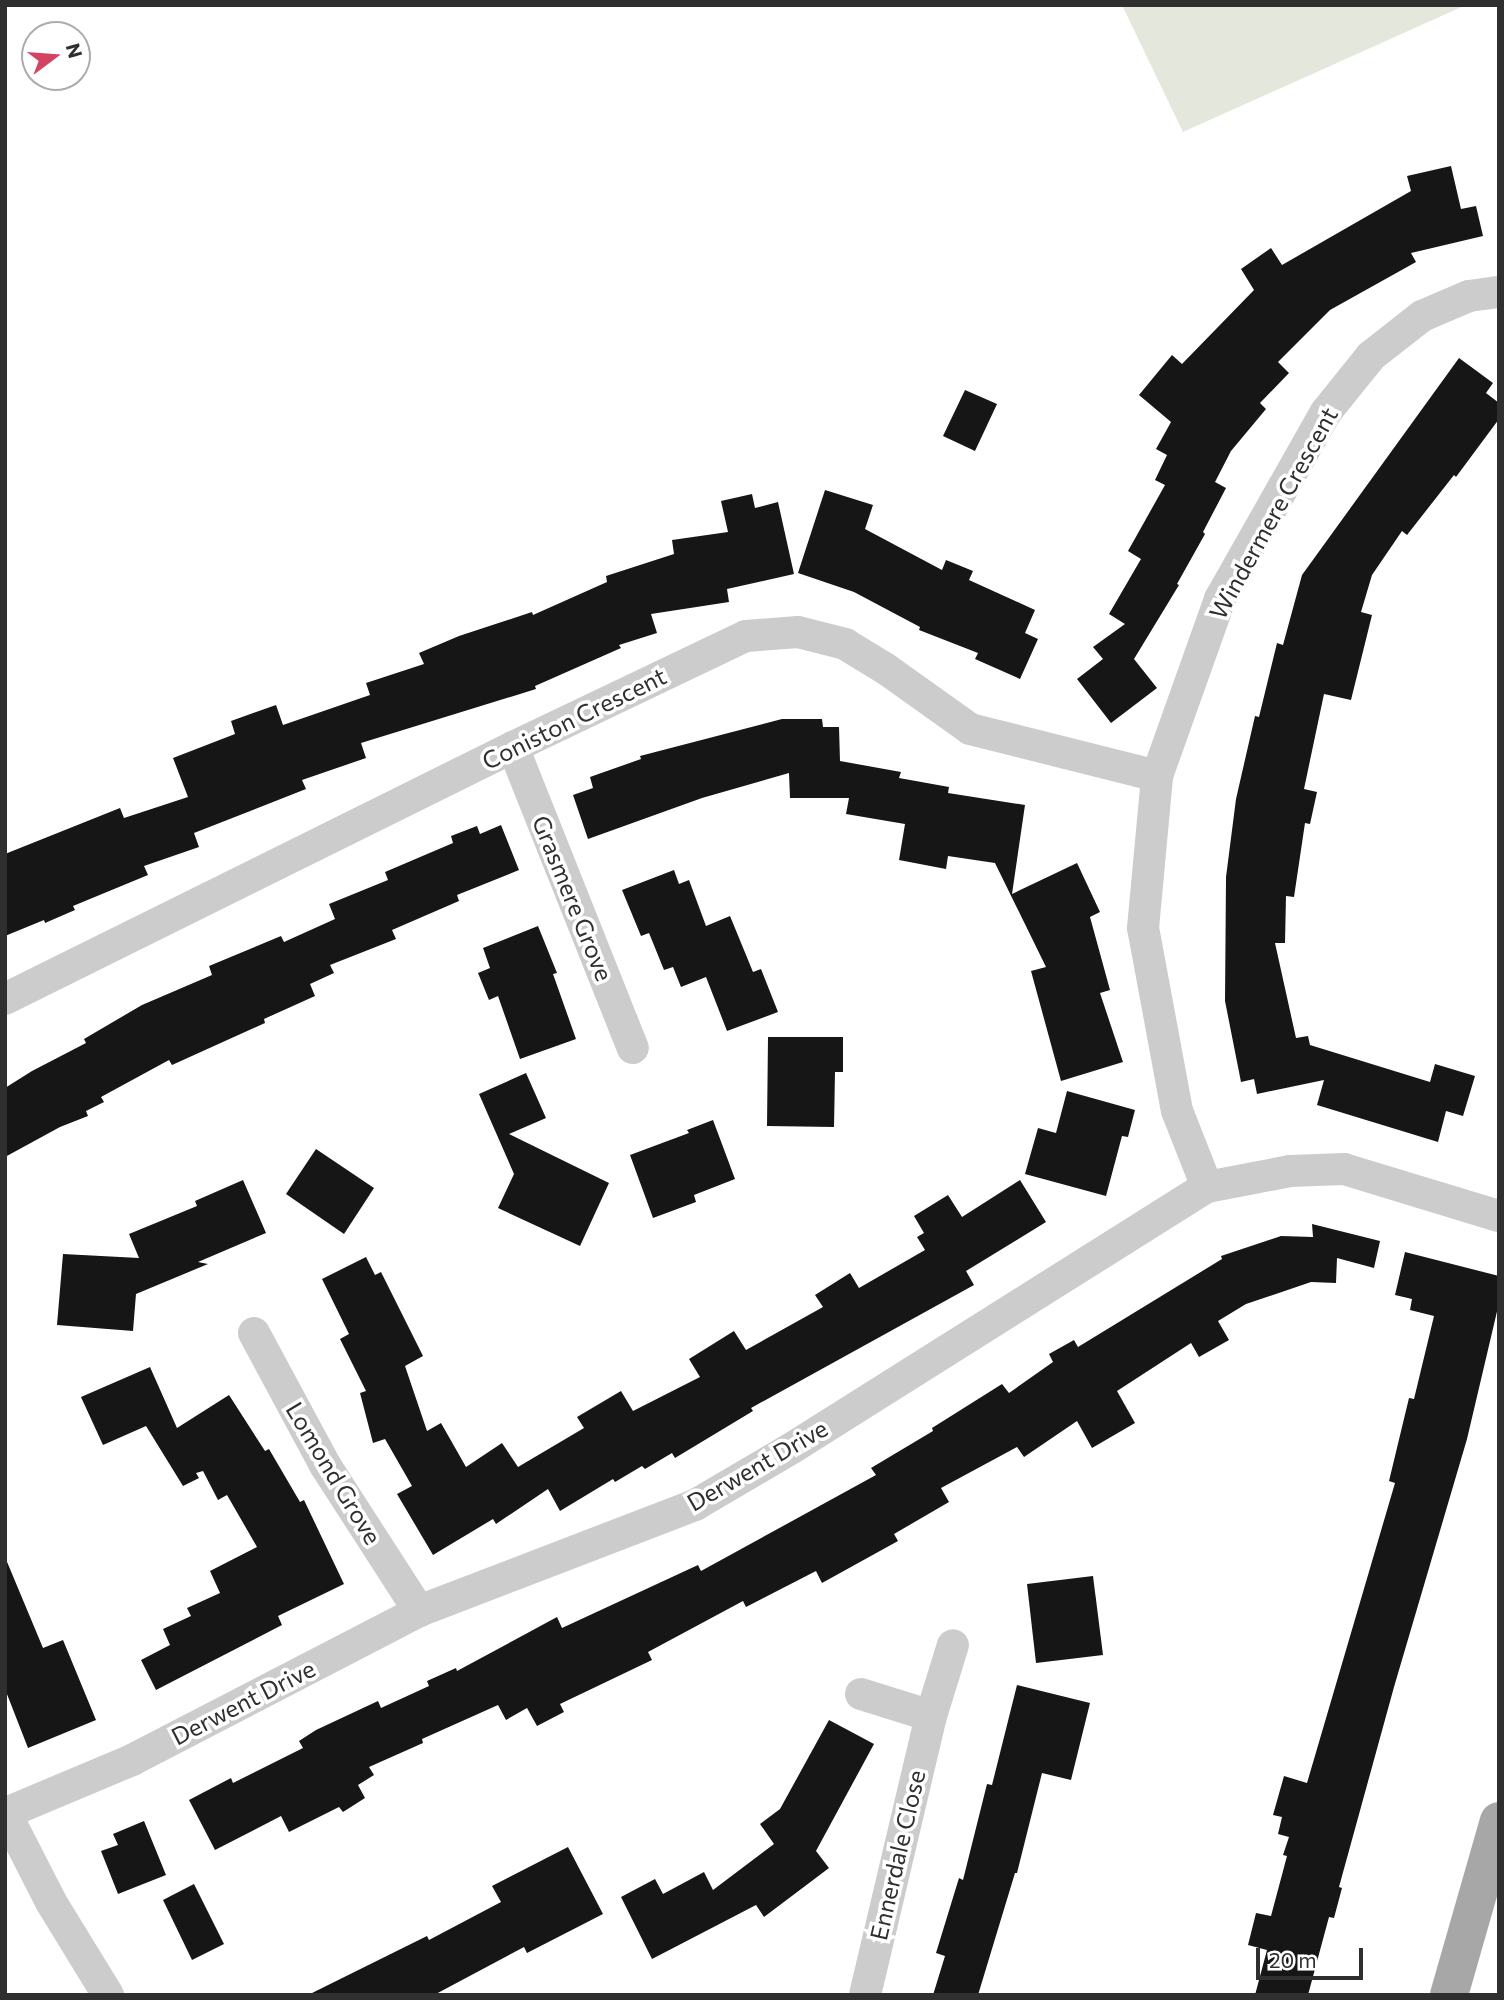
<!DOCTYPE html>
<html>
<head>
<meta charset="utf-8">
<style>
  body { margin:0 }
  #map { position:relative; width:1504px; height:2000px; overflow:hidden; background:#fff; font-family:Commissioner,sans-serif }
  div>[style] { position:absolute }
  [style*='--x'] { left:calc(var(--x)*1px); top:calc(var(--y)*1px); width:calc(var(--w)*1px); rotate:calc(var(--a)*1deg) }
  .green>* { inset:0; background:#e4e8dc }
  .building>* { inset:0; background:#161616 }
  .street>* { height:32px; margin:-16px; padding:0 16px; transform-origin:16px; border-radius:16px; background:#ccc }
  .primary>* { height:38px; margin:-19px; padding:0 19px; transform-origin:19px; border-radius:19px; background:#a7a7a7 }
  span { translate:-50% -50%; white-space:nowrap; text-align:center; line-height:1.15; -webkit-text-stroke:7px #fff; paint-order:stroke }
  .street-label { font-size:24px; color:#2f2f2f }
  .frame { position:absolute; inset:0; border:7px solid #2f2f2f; pointer-events:none }
  .north { position:absolute; left:21px; top:21px; width:70px; height:70px; box-sizing:border-box; background:#fff; border:2px solid #acacac; border-radius:50%; rotate:74deg; font-size:19px; font-weight:700; line-height:28px; text-align:center; color:#2f2f2f }
  .north::after { content:''; display:block; margin:auto; width:24px; height:32px; background:#d54362; clip-path:polygon(50% 0,100% 100%,50% 72%,0 100%) }
  .scale { position:absolute; left:1256px; top:1948px; width:107px; height:32px; box-sizing:border-box; border:4px solid #2f2f2f; border-top:0; padding-left:9px; font-size:21px; line-height:24px; white-space:nowrap; color:#2f2f2f; -webkit-text-stroke:5px #fff; paint-order:stroke }
</style>
</head>
<body>
<div id="map">
  <div class="green">
    <div style="clip-path:polygon(1122px 5px,1466px 5px,1183px 132px)"></div>
  </div>
  <div class="building">
    <div style="clip-path:polygon(1451px 166px,1461px 209px,1476px 206px,1483px 236px,1411px 253px,1416px 262px,1330px 310px,1278px 362px,1289px 373px,1260px 403px,1266px 409px,1231px 451px,1215px 482px,1226px 488px,1203px 532px,1205px 534px,1177px 584px,1179px 585px,1134px 659px,1157px 688px,1111px 723px,1077px 679px,1103px 659px,1093px 647px,1125px 624px,1109px 614px,1141px 559px,1128px 551px,1165px 485px,1155px 480px,1167px 455px,1156px 449px,1171px 422px,1139px 395px,1172px 355px,1182px 364px,1254px 290px,1241px 269px,1271px 248px,1282px 265px,1411px 191px,1407px 176px)"></div>
    <div style="clip-path:polygon(1459px 358px,1493px 383px,1486px 393px,1499px 403px,1499px 419px,1456px 477px,1454px 475px,1407px 535px,1402px 531px,1372px 575px,1361px 612px,1372px 615px,1351px 700px,1324px 694px,1304px 789px,1317px 792px,1310px 824px,1305px 823px,1294px 897px,1286px 896px,1285px 943px,1275px 943px,1296px 1038px,1308px 1036px,1310px 1045px,1430px 1082px,1435px 1064px,1475px 1076px,1463px 1116px,1446px 1111px,1438px 1142px,1317px 1105px,1324px 1080px,1257px 1094px,1254px 1079px,1241px 1082px,1225px 1001px,1226px 877px,1236px 799px,1255px 716px,1259px 717px,1277px 643px,1283px 645px,1302px 575px)"></div>
    <div style="clip-path:polygon(965px 390px,997px 404px,975px 451px,943px 436px)"></div>
    <div style="clip-path:polygon(825px 490px,873px 505px,865px 529px,942px 570px,946px 560px,973px 571px,969px 580px,1035px 610px,1025px 633px,1038px 639px,1020px 679px,975px 659px,978px 653px,919px 630px,920px 627px,854px 592px,798px 573px)"></div>
    <div style="clip-path:polygon(752px 494px,755px 508px,778px 502px,794px 574px,727px 589px,729px 602px,651px 614px,657px 633px,619px 645px,621px 648px,535px 686px,536px 689px,361px 743px,366px 758px,302px 780px,306px 789px,194px 833px,199px 847px,144px 866px,148px 875px,73px 906px,75px 910px,45px 923px,44px 920px,5px 936px,5px 854px,120px 808px,124px 818px,188px 797px,173px 758px,235px 734px,231px 721px,276px 705px,283px 725px,370px 695px,366px 683px,424px 664px,419px 653px,459px 636px,532px 612px,533px 615px,607px 582px,606px 576px,674px 554px,672px 540px,728px 532px,721px 501px)"></div>
    <div style="clip-path:polygon(782px 719px,822px 719px,823px 727px,839px 727px,840px 761px,901px 772px,899px 778px,949px 787px,948px 793px,1025px 805px,1012px 894px,1077px 863px,1100px 912px,1090px 917px,1110px 990px,1100px 993px,1123px 1062px,1061px 1081px,1031px 971px,1046px 967px,995px 863px,948px 856px,946px 869px,899px 860px,905px 824px,846px 814px,849px 798px,790px 798px,789px 773px,702px 798px,588px 839px,573px 795px,593px 788px,590px 777px,641px 759px,640px 756px)"></div>
    <div style="clip-path:polygon(501px 825px,519px 870px,457px 895px,459px 901px,392px 930px,396px 939px,330px 965px,334px 973px,310px 984px,315px 996px,264px 1019px,265px 1023px,172px 1065px,169px 1060px,101px 1097px,104px 1102px,86px 1111px,88px 1116px,60px 1127px,5px 1157px,5px 1088px,32px 1071px,86px 1043px,84px 1039px,142px 1005px,212px 975px,209px 966px,281px 936px,284px 942px,335px 919px,329px 904px,388px 880px,385px 872px,453px 843px,451px 836px,477px 826px,480px 834px)"></div>
    <div style="clip-path:polygon(674px 870px,679px 884px,689px 880px,706px 926px,730px 916px,753px 972px,761px 969px,778px 1012px,727px 1031px,706px 977px,681px 987px,673px 967px,664px 970px,649px 933px,641px 936px,622px 890px)"></div>
    <div style="clip-path:polygon(538px 926px,557px 973px,553px 974px,576px 1039px,520px 1059px,498px 996px,489px 1000px,478px 973px,490px 968px,483px 948px)"></div>
    <div style="clip-path:polygon(768px 1037px,843px 1037px,843px 1072px,835px 1072px,834px 1127px,767px 1126px)"></div>
    <div style="clip-path:polygon(526px 1073px,546px 1118px,509px 1134px,609px 1183px,580px 1246px,498px 1208px,514px 1174px,479px 1094px)"></div>
    <div style="clip-path:polygon(1067px 1091px,1135px 1110px,1128px 1137px,1122px 1136px,1106px 1196px,1025px 1174px,1038px 1128px,1056px 1133px)"></div>
    <div style="clip-path:polygon(713px 1120px,735px 1179px,694px 1195px,696px 1202px,653px 1218px,630px 1155px,689px 1133px,687px 1130px)"></div>
    <div style="clip-path:polygon(316px 1149px,374px 1188px,344px 1234px,286px 1194px)"></div>
    <div style="clip-path:polygon(243px 1180px,266px 1233px,198px 1262px,208px 1264px,136px 1294px,133px 1331px,57px 1325px,63px 1254px,139px 1258px,129px 1234px,197px 1206px,195px 1201px)"></div>
    <div style="clip-path:polygon(1020px 1180px,1046px 1222px,966px 1271px,974px 1285px,751px 1408px,753px 1411px,675px 1458px,672px 1453px,645px 1469px,642px 1466px,615px 1482px,613px 1479px,560px 1511px,548px 1489px,496px 1524px,493px 1519px,433px 1555px,397px 1494px,412px 1486px,385px 1439px,373px 1443px,360px 1393px,366px 1391px,340px 1339px,349px 1334px,322px 1279px,366px 1257px,375px 1275px,381px 1272px,423px 1356px,405px 1366px,427px 1431px,441px 1423px,466px 1467px,502px 1443px,518px 1467px,584px 1428px,577px 1417px,621px 1391px,633px 1411px,700px 1377px,689px 1359px,734px 1331px,746px 1350px,823px 1307px,815px 1295px,850px 1273px,859px 1288px,925px 1250px,917px 1237px,924px 1233px,914px 1216px,948px 1195px,962px 1217px)"></div>
    <div style="clip-path:polygon(1312px 1224px,1380px 1241px,1374px 1268px,1337px 1258px,1336px 1283px,1311px 1282px,1246px 1304px,1218px 1321px,1229px 1340px,1199px 1357px,1191px 1343px,1117px 1391px,1135px 1423px,1092px 1448px,1077px 1421px,1024px 1457px,1017px 1447px,941px 1488px,949px 1502px,894px 1534px,898px 1541px,822px 1583px,816px 1571px,746px 1607px,743px 1601px,648px 1652px,652px 1660px,560px 1704px,564px 1712px,537px 1726px,527px 1708px,506px 1720px,498px 1705px,422px 1739px,423px 1743px,369px 1767px,374px 1775px,358px 1785px,365px 1798px,343px 1812px,339px 1807px,289px 1832px,281px 1816px,215px 1850px,189px 1800px,231px 1778px,233px 1783px,303px 1748px,299px 1741px,316px 1730px,378px 1701px,381px 1708px,429px 1686px,427px 1681px,456px 1668px,457px 1671px,557px 1617px,562px 1628px,698px 1565px,701px 1571px,876px 1475px,871px 1468px,933px 1431px,932px 1428px,1002px 1384px,1009px 1393px,1053px 1362px,1049px 1354px,1074px 1340px,1078px 1347px,1222px 1259px,1221px 1256px,1281px 1236px,1313px 1237px)"></div>
    <div style="clip-path:polygon(1405px 1252px,1499px 1276px,1499px 1303px,1467px 1439px,1394px 1687px,1339px 1887px,1342px 1888px,1334px 1918px,1329px 1917px,1308px 1995px,1255px 1995px,1267px 1950px,1248px 1945px,1256px 1913px,1271px 1916px,1287px 1856px,1283px 1855px,1289px 1837px,1278px 1834px,1282px 1817px,1273px 1815px,1284px 1776px,1307px 1783px,1395px 1483px,1389px 1481px,1409px 1398px,1414px 1399px,1434px 1316px,1410px 1310px,1412px 1299px,1395px 1295px)"></div>
    <div style="clip-path:polygon(150px 1367px,177px 1428px,229px 1395px,265px 1451px,269px 1449px,300px 1502px,304px 1500px,344px 1584px,278px 1616px,282px 1625px,156px 1690px,141px 1660px,170px 1645px,163px 1629px,191px 1616px,187px 1608px,220px 1593px,210px 1571px,257px 1547px,227px 1495px,218px 1500px,203px 1471px,196px 1473px,199px 1478px,183px 1486px,146px 1426px,103px 1445px,81px 1397px)"></div>
    <div style="clip-path:polygon(5px 1557px,43px 1648px,63px 1640px,96px 1720px,28px 1748px,5px 1689px)"></div>
    <div style="clip-path:polygon(1093px 1576px,1103px 1655px,1036px 1663px,1027px 1584px)"></div>
    <div style="clip-path:polygon(1017px 1685px,1090px 1703px,1071px 1780px,1042px 1773px,1017px 1873px,1015px 1873px,978px 1995px,933px 1995px,945px 1956px,936px 1953px,959px 1878px,963px 1880px,987px 1784px,992px 1785px)"></div>
    <div style="clip-path:polygon(829px 1720px,874px 1744px,816px 1851px,829px 1868px,764px 1917px,756px 1905px,652px 1959px,621px 1897px,655px 1879px,663px 1894px,704px 1872px,713px 1890px,774px 1844px,760px 1824px,780px 1809px)"></div>
    <div style="clip-path:polygon(144px 1821px,166px 1875px,118px 1894px,101px 1851px,118px 1845px,113px 1834px)"></div>
    <div style="clip-path:polygon(568px 1847px,603px 1914px,527px 1953px,524px 1947px,434px 1995px,308px 1995px,427px 1936px,429px 1940px,501px 1902px,492px 1886px)"></div>
    <div style="clip-path:polygon(194px 1884px,224px 1944px,192px 1960px,163px 1900px)"></div>
  </div>
  <div class="street">
    <div style="--x:513;--y:747;--w:324;--a:68.3"></div>
    <div style="--x:5;--y:999;--w:567;--a:-26.38"></div>
    <div style="--x:513;--y:747;--w:258;--a:-25.5"></div>
    <div style="--x:746;--y:636;--w:52;--a:-4.4"></div>
    <div style="--x:798;--y:632;--w:49;--a:14.3"></div>
    <div style="--x:845;--y:644;--w:48;--a:31.4"></div>
    <div style="--x:886;--y:669;--w:103;--a:35.5"></div>
    <div style="--x:970;--y:729;--w:193;--a:14.1"></div>
    <div style="--x:1207;--y:1187;--w:82;--a:-111.5"></div>
    <div style="--x:1177;--y:1111;--w:186;--a:-100.5"></div>
    <div style="--x:1143;--y:928;--w:153;--a:-84.7"></div>
    <div style="--x:1157;--y:776;--w:188;--a:-70.4"></div>
    <div style="--x:1220;--y:599;--w:215;--a:-60.5"></div>
    <div style="--x:1326;--y:412;--w:72;--a:-51.2"></div>
    <div style="--x:1371;--y:356;--w:65;--a:-38.1"></div>
    <div style="--x:1422;--y:316;--w:51;--a:-23.1"></div>
    <div style="--x:1469;--y:296;--w:30;--a:-8"></div>
    <div style="--x:254;--y:1333;--w:150;--a:61.7"></div>
    <div style="--x:325;--y:1465;--w:174;--a:57.2"></div>
    <div style="--x:861;--y:1694;--w:73;--a:17.4"></div>
    <div style="--x:5;--y:1812;--w:101;--a:62.9"></div>
    <div style="--x:51;--y:1902;--w:109;--a:58.5"></div>
    <div style="--x:6;--y:1813;--w:137;--a:-22.8"></div>
    <div style="--x:132;--y:1760;--w:323;--a:-27.4"></div>
    <div style="--x:419;--y:1611;--w:296;--a:-21"></div>
    <div style="--x:695;--y:1505;--w:113;--a:-30.4"></div>
    <div style="--x:792;--y:1448;--w:490;--a:-32.2"></div>
    <div style="--x:1207;--y:1187;--w:85;--a:-10.9"></div>
    <div style="--x:1290;--y:1171;--w:54;--a:-2.1"></div>
    <div style="--x:1344;--y:1169;--w:162;--a:16.9"></div>
    <div style="--x:865;--y:1995;--w:287;--a:-76.7"></div>
    <div style="--x:931;--y:1716;--w:74;--a:-72.8"></div>
  </div>
  <div class="primary">
    <div style="--x:1449;--y:1995;--w:181;--a:-74"></div>
  </div>
  <div class="street-label">
    <span style="left:1273px;top:513px;rotate:-61deg">Windermere Crescent</span>
    <span style="left:574px;top:718px;rotate:-26deg">Coniston Crescent</span>
    <span style="left:573px;top:898px;rotate:68deg">Grasmere Grove</span>
    <span style="left:757px;top:1465px;rotate:-30deg">Derwent Drive</span>
    <span style="left:334px;top:1473px;rotate:59deg">Lomond Grove</span>
    <span style="left:243px;top:1702px;rotate:-27deg">Derwent Drive</span>
    <span style="left:897px;top:1855px;rotate:-77deg">Ennerdale Close</span>
  </div>
  <div class="frame"></div>
  <div class="north">N</div>
  <div class="scale">20 m</div>
</div>
</body>
</html>
